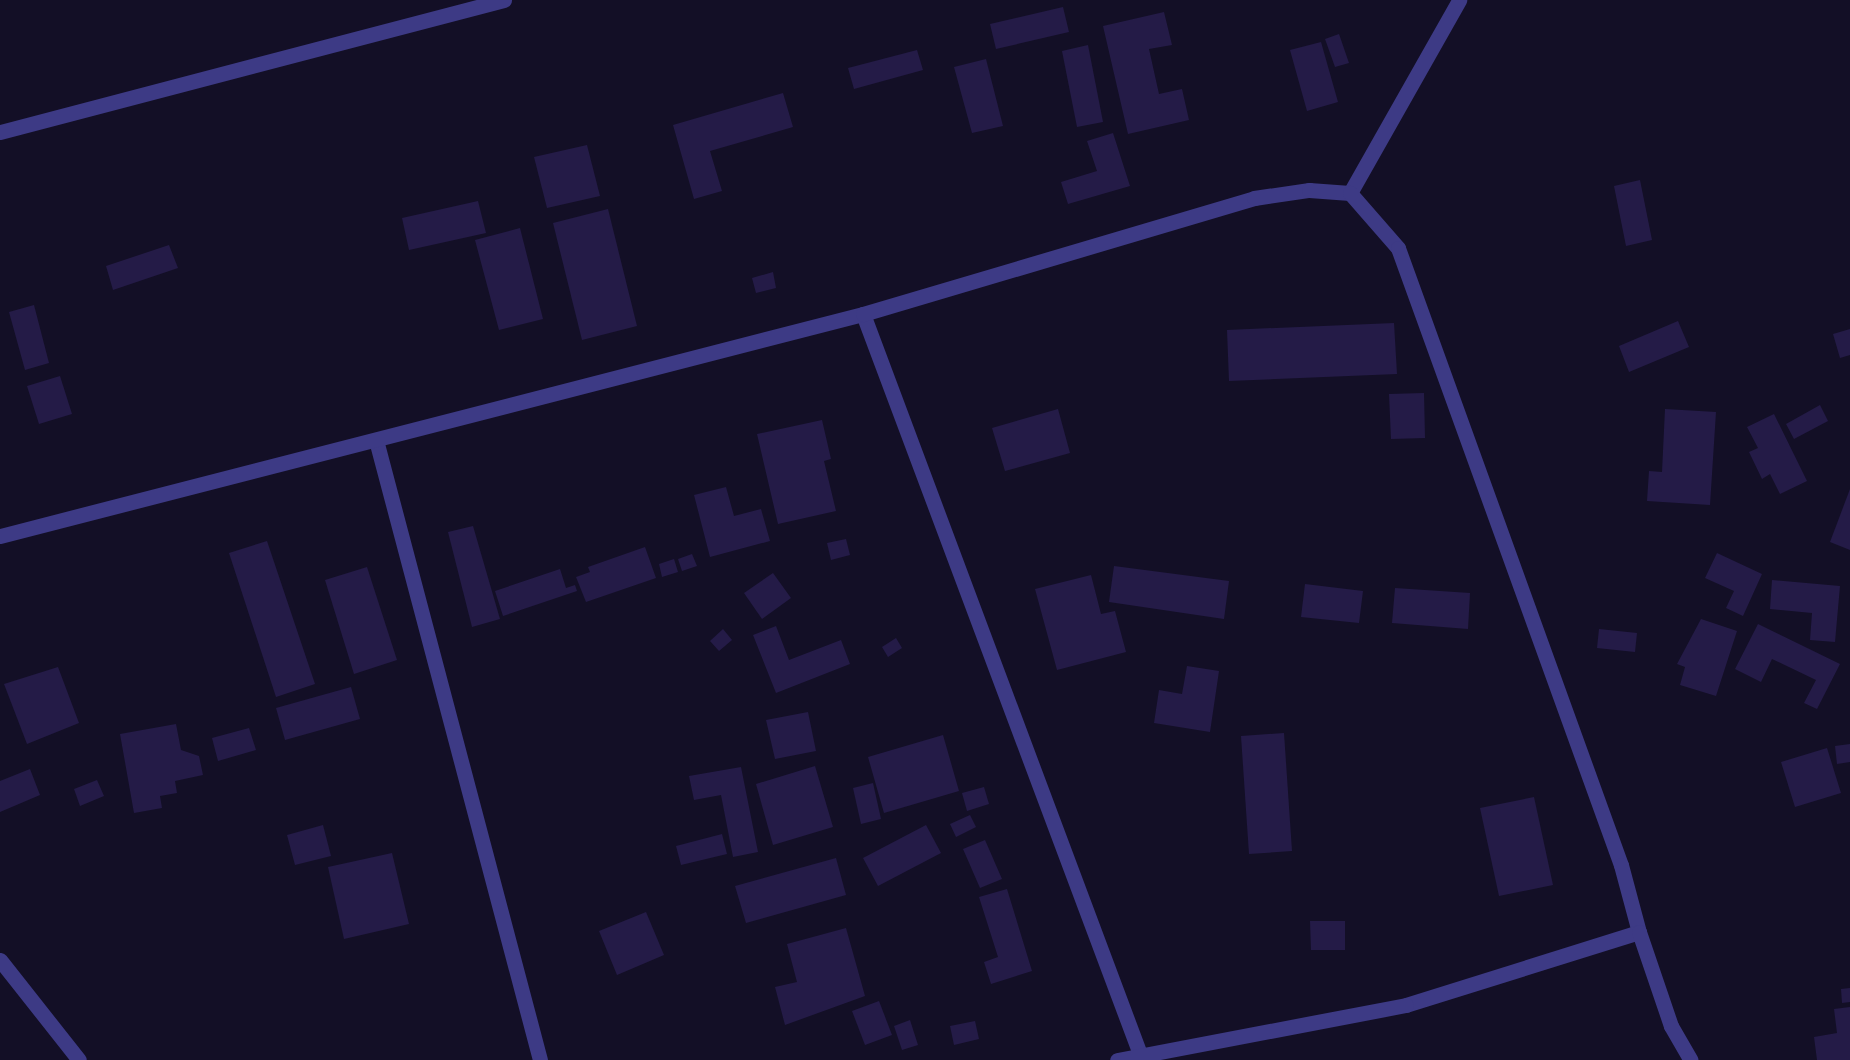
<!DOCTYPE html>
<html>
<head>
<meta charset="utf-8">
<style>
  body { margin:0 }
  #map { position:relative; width:1850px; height:1060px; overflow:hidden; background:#130f26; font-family:Montserrat,sans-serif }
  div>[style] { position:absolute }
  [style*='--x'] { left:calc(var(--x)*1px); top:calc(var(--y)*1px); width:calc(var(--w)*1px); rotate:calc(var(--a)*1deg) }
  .building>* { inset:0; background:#241b47 }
  .minor>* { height:15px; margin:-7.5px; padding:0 7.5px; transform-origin:7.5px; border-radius:7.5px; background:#3d3a85 }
  .tertiary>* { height:15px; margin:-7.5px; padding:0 7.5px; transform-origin:7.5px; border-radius:7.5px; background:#3d3a85 }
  span { translate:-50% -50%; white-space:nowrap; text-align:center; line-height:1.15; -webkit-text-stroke:5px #130f26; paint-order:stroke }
</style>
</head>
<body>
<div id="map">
  <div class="building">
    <div style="clip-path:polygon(1063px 7px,1069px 32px,996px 49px,990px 24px)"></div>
    <div style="clip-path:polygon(1164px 12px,1172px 45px,1149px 49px,1159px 94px,1182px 89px,1189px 120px,1128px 134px,1103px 26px)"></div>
    <div style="clip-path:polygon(1339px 34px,1349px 63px,1335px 67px,1325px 39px)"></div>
    <div style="clip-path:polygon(1321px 42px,1338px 102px,1307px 111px,1290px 50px)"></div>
    <div style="clip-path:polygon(1088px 45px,1103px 122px,1077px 127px,1062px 51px)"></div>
    <div style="clip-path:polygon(917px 50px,923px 70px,854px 89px,848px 68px)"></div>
    <div style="clip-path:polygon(986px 59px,1003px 126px,972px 133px,954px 67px)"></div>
    <div style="clip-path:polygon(783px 93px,793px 127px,710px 151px,722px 191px,694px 199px,673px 125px)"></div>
    <div style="clip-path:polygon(1113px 133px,1130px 186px,1068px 204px,1061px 182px,1097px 171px,1087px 141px)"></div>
    <div style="clip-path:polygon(587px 145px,600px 196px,547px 208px,534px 157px)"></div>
    <div style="clip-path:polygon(1640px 180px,1652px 240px,1626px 246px,1614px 186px)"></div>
    <div style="clip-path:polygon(478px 201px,486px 233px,409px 250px,402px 218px)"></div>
    <div style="clip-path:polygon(608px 209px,637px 326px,582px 340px,553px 223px)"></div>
    <div style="clip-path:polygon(520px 228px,543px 319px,499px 330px,475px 240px)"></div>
    <div style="clip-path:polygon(169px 245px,178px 268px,113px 290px,106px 266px)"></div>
    <div style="clip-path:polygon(773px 272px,776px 288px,756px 293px,752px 278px)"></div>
    <div style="clip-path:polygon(34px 305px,49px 363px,25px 370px,9px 312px)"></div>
    <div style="clip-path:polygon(1678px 321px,1689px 347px,1629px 372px,1619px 346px)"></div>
    <div style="clip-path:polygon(1394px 323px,1397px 374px,1229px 381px,1227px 330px)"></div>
    <div style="clip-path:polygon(1850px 329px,1850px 355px,1840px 358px,1833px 334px)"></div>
    <div style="clip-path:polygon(60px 376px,72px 414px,39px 424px,27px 386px)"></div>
    <div style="clip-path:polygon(1424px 393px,1425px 438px,1391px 439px,1389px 394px)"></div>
    <div style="clip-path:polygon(1820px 405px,1828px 421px,1794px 439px,1786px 424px)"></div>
    <div style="clip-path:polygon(1058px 409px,1070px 453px,1005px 471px,992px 428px)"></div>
    <div style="clip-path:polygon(1665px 409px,1716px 412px,1710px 505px,1647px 501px,1649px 471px,1662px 472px)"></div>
    <div style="clip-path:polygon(1774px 414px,1807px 481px,1780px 494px,1770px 474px,1762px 479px,1749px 452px,1758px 448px,1747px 427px)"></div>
    <div style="clip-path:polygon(822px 420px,831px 459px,824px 461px,836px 511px,778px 524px,757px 434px)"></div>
    <div style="clip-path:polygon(726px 487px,734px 516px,761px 509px,770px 541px,710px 557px,694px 495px)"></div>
    <div style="clip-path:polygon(1850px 489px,1850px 550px,1830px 542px)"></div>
    <div style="clip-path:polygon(473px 526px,500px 619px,472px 627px,448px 532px)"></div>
    <div style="clip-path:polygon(846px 539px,850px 555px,831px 560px,827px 543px)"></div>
    <div style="clip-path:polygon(267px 541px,315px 684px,276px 697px,229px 553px)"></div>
    <div style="clip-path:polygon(645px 547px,656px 578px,586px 602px,576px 577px,590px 572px,588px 567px)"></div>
    <div style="clip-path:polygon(1717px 553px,1762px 574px,1743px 616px,1726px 608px,1734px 591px,1705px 578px)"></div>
    <div style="clip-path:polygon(692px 554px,697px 566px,682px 571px,678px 559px)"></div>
    <div style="clip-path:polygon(674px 559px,678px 572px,662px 577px,659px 564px)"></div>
    <div style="clip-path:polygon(1114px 566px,1229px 581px,1224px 619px,1109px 602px)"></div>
    <div style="clip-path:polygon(367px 567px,397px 660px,354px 674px,325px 580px)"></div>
    <div style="clip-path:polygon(560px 569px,566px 588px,575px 585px,577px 591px,503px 616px,495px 591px)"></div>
    <div style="clip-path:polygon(773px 573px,791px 598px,762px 619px,744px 593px)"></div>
    <div style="clip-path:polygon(1091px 575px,1101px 614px,1115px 611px,1126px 652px,1057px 670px,1035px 589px)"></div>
    <div style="clip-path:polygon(1772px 580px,1840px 586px,1835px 642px,1810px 640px,1812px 613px,1770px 609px)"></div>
    <div style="clip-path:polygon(1305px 584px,1363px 591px,1359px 623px,1301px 617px)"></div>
    <div style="clip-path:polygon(1395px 588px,1470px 593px,1468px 629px,1392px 623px)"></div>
    <div style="clip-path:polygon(1701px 619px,1737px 631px,1716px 696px,1680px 685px,1685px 667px,1677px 664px)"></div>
    <div style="clip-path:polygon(1758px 624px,1840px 664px,1817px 709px,1804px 703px,1816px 680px,1772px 659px,1761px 682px,1735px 669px)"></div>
    <div style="clip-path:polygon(776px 626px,789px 660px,841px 640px,850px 664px,776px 693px,753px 635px)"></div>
    <div style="clip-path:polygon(723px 629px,732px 640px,719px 651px,710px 641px)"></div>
    <div style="clip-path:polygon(1599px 629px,1637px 633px,1635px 652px,1597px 648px)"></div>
    <div style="clip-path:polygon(896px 638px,902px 648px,888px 657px,882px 647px)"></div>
    <div style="clip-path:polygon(1187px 666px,1219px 671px,1210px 732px,1154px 723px,1159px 690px,1182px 694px)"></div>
    <div style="clip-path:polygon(58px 667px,79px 723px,27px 744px,4px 684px)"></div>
    <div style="clip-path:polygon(351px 687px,360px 719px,285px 740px,276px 708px)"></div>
    <div style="clip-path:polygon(808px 712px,816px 751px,775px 759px,766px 720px)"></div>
    <div style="clip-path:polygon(176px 724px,181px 750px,199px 756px,203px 775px,175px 781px,177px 793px,160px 796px,162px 808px,134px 813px,120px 734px)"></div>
    <div style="clip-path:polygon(249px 728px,256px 750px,218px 761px,212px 738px)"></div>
    <div style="clip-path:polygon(1284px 733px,1292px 851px,1249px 854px,1241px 736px)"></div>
    <div style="clip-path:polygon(943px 735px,959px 791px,884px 813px,868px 757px)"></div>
    <div style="clip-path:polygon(1850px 744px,1850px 762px,1837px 764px,1835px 746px)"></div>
    <div style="clip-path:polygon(1827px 748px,1841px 793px,1795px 807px,1781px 762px)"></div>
    <div style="clip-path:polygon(815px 766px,833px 827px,773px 845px,756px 784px)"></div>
    <div style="clip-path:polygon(741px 767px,758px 852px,733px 857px,721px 795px,694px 800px,689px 776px)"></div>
    <div style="clip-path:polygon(30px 769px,40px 795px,0 812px,0 781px)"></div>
    <div style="clip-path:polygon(97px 780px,104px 796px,80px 806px,74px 789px)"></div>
    <div style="clip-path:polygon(873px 783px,881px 819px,861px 824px,853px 788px)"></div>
    <div style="clip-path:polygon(984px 787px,989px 804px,967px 811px,962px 793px)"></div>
    <div style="clip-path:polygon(1534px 797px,1553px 885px,1499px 896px,1480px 808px)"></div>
    <div style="clip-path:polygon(970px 815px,976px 827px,956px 837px,950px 824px)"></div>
    <div style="clip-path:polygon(323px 825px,331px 856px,295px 865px,287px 835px)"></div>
    <div style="clip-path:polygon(926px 825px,941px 853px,878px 886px,863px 858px)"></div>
    <div style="clip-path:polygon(722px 834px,727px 854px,681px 865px,676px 846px)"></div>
    <div style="clip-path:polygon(985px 840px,1002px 879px,980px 888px,963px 849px)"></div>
    <div style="clip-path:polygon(392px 853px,409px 924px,344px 939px,328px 867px)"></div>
    <div style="clip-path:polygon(836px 858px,846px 895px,746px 923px,735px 886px)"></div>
    <div style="clip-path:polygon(1007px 889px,1032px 971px,991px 984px,984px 962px,998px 957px,979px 897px)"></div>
    <div style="clip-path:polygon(646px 912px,664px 955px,617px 975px,599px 931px)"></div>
    <div style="clip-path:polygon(1310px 921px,1345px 921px,1345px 950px,1311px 950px)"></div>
    <div style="clip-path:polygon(846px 928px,865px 996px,785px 1025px,775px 987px,797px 982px,787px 944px)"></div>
    <div style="clip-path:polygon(1850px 988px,1850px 1002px,1842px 1003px,1841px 989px)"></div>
    <div style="clip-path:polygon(879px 1001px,892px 1035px,865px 1045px,852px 1011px)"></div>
    <div style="clip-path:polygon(1850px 1007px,1850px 1060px,1817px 1060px,1814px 1037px,1837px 1033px,1834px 1009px)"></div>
    <div style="clip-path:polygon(910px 1020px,918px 1045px,902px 1050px,894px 1026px)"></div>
    <div style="clip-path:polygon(975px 1021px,979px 1039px,954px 1045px,950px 1026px)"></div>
  </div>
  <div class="minor">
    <div style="--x:1350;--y:193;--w:222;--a:-60.5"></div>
    <div style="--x:863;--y:314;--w:790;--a:69.48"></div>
    <div style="--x:376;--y:440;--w:641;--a:75.18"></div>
    <div style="--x:0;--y:536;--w:891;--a:-14.43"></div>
    <div style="--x:863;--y:314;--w:408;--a:-16.5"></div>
    <div style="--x:1254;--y:198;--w:56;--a:-8.3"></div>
    <div style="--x:1309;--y:190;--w:41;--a:4.2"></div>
    <div style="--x:1350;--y:193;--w:73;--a:48.9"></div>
    <div style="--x:1398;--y:248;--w:656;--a:70.13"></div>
    <div style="--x:1621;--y:865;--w:69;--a:75"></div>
    <div style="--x:1639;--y:932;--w:244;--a:162.6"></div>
    <div style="--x:1406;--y:1005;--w:294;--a:169.2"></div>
    <div style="--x:1639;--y:932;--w:99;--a:71.2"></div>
    <div style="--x:1671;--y:1026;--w:39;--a:60"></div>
    <div style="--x:0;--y:960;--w:127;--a:51.7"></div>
  </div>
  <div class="tertiary">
    <div style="--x:0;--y:132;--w:521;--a:-14.68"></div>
  </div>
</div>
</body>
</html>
